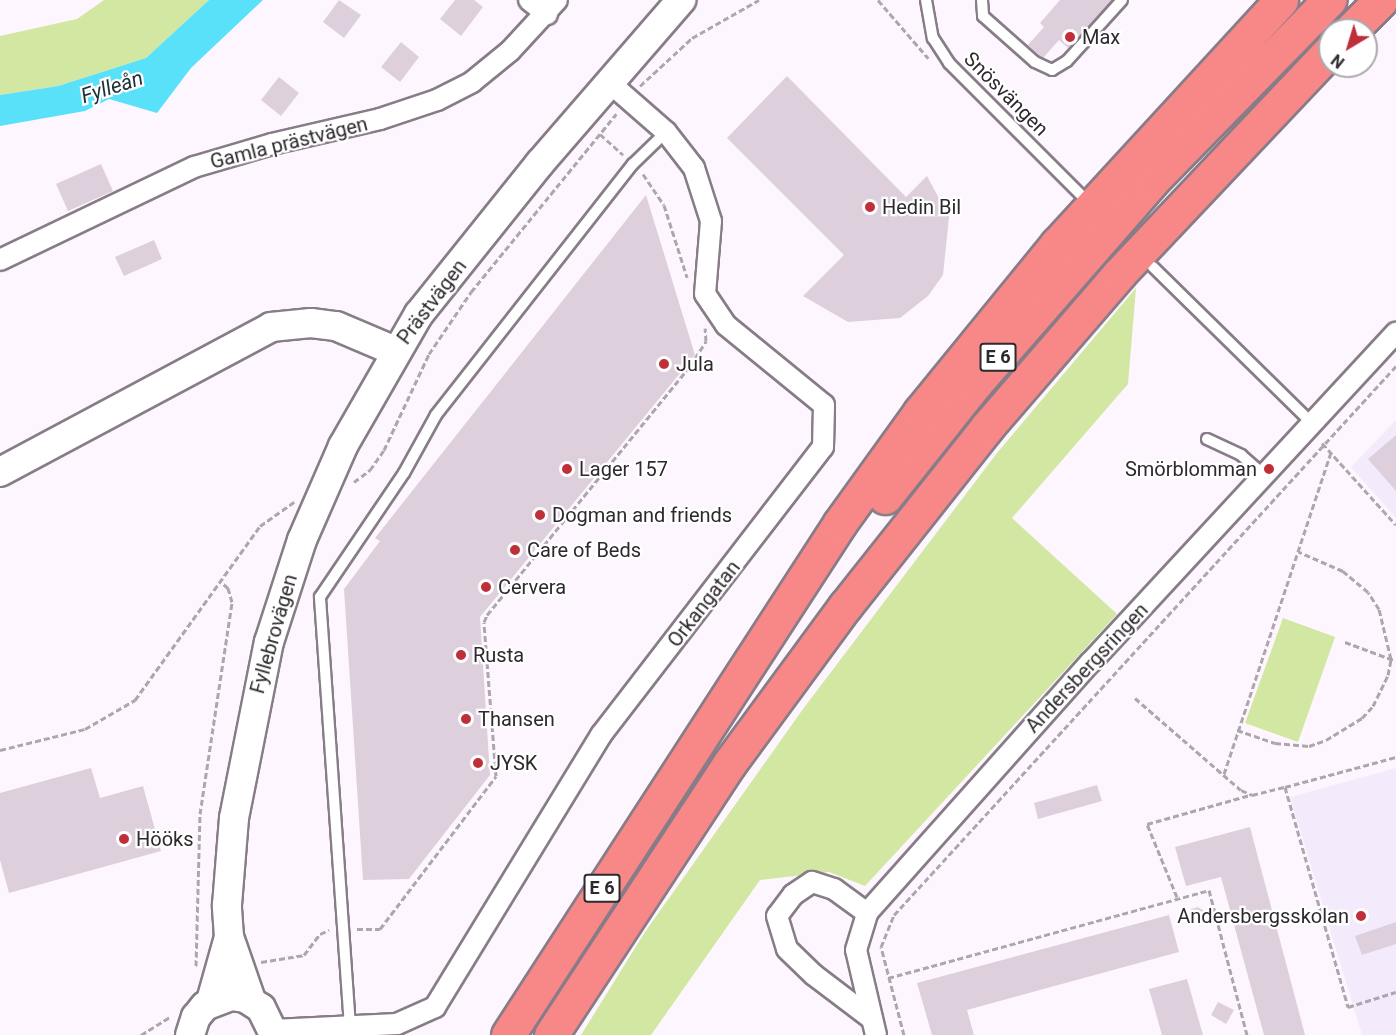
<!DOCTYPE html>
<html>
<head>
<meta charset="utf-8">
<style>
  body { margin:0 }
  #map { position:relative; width:1396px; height:1035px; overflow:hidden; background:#fef6fe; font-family:Roboto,sans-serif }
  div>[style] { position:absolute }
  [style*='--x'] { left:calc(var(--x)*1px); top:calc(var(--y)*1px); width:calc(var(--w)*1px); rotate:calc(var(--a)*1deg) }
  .education>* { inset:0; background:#f3ebfc }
  .green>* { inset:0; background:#d1e7a2 }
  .water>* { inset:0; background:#59e1f9 }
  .building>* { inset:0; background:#ddd0dc }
  .path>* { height:3px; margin-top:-1.5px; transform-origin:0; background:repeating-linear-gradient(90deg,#ada7ad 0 6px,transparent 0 9px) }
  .roads { filter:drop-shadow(2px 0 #877c87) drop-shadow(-2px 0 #877c87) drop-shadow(0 2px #877c87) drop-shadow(0 -2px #877c87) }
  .lane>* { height:10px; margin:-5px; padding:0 5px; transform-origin:5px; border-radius:5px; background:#fff }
  .street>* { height:20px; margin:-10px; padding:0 10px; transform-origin:10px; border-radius:10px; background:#fff }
  .secondary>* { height:28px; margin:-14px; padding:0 14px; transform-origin:14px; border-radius:14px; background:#fff }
  .highway>* { height:33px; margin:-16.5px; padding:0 16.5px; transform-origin:16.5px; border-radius:16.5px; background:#f78887 }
  .dots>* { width:16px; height:16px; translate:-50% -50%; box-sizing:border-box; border:3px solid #fff; border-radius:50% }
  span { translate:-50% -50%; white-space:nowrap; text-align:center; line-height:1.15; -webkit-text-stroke:4.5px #fff; paint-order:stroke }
  .shield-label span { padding:2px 4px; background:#fff; border:2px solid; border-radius:4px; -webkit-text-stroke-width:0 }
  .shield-label { font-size:18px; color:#2d292d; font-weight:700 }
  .poi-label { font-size:20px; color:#2d292d }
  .left { translate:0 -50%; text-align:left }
  .right { translate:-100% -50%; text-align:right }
  .street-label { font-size:20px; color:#2d292d }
  .water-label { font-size:21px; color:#1a3136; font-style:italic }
  .north { position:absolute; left:1318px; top:18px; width:60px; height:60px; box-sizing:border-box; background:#fff; border:2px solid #aba9ab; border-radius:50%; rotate:218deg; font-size:16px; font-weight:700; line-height:24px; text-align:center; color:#2d292d }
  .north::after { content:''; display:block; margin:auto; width:21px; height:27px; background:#bf2f39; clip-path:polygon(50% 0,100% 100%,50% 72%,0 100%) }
</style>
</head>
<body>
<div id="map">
  <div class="education">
    <div style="clip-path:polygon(1396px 420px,1396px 518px,1351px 467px)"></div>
    <div style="clip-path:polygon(1396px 768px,1396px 1035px,1362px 1035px,1290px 797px)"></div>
  </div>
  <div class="green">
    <div style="clip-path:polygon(104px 0,209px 0,146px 58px,58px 86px,0 95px,0 36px,77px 19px)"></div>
    <div style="clip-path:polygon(1136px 288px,1128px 384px,1012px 518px,1117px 614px,865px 886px,829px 872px,760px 880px,651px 1035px,581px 1035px,645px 932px,803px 709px,997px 453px)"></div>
    <div style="clip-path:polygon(1283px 618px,1335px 637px,1298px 742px,1245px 723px)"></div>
  </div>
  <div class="water">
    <div style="clip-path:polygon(209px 0,263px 0,191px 68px,157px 113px,109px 99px,85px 111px,0 126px,0 95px,58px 86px,146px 58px)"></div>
  </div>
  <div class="building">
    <div style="clip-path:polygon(339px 0,361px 15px,344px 38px,323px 22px)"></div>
    <div style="clip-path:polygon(455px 0,474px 0,483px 7px,461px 36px,440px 19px)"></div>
    <div style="clip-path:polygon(1060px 0,1112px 0,1068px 48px,1059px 40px,1043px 58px,1028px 45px,1044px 27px,1040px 23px)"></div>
    <div style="clip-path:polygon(401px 42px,419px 57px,400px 82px,381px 67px)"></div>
    <div style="clip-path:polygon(787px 76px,906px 197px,927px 176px,949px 217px,943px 275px,928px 296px,900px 318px,848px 322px,803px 296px,844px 255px,727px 138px)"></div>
    <div style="clip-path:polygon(279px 77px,299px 93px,281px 116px,261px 100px)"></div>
    <div style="clip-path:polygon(101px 164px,113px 191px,68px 211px,56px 184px)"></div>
    <div style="clip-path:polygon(646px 195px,695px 355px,480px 617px,490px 775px,409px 879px,363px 880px,344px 589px,380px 541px,375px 538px)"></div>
    <div style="clip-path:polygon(154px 240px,162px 259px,124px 276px,115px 257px)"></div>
    <div style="clip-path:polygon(1396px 435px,1396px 491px,1368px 459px)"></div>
    <div style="clip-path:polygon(91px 768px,100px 798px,143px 786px,161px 851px,9px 893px,0 860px,0 793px)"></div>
    <div style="clip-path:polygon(1097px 785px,1102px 801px,1038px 819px,1034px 803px)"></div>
    <div style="clip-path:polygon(1250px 827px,1305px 1035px,1264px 1035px,1221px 877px,1186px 886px,1175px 847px)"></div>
    <div style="clip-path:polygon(1198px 907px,1207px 913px,1200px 926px,1186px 918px,1191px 909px)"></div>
    <div style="clip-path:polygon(1169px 915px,1179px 952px,967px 1010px,974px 1035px,932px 1035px,917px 983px)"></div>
    <div style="clip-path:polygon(1396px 922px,1396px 944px,1362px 955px,1355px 936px)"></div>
    <div style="clip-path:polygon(1187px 979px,1203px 1035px,1162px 1035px,1149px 989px)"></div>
    <div style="clip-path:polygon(1218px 1002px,1234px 1010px,1226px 1024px,1211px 1015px)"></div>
  </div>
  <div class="path">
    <div style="--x:878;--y:0;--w:77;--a:49.2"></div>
    <div style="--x:640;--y:86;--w:71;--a:-42.7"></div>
    <div style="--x:692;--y:38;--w:77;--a:-29.6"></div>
    <div style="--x:600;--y:134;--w:31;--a:42"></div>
    <div style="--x:643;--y:174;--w:37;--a:56"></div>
    <div style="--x:664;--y:205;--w:76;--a:72.3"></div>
    <div style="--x:1322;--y:443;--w:110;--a:47.9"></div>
    <div style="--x:354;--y:482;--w:20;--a:-37"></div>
    <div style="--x:370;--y:470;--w:24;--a:-55"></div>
    <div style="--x:384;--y:450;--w:106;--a:-64.9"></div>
    <div style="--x:429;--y:354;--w:75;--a:-55.9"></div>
    <div style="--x:471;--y:292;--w:230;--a:-50.8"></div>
    <div style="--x:1345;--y:642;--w:54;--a:20.4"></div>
    <div style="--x:1135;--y:698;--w:140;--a:41"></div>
    <div style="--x:1241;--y:790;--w:12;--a:24"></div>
    <div style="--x:1252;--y:795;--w:34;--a:-14"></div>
    <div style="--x:1285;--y:787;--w:229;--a:74"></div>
    <div style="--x:1348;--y:1007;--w:50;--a:-17.4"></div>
    <div style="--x:1237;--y:730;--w:40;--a:18.9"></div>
    <div style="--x:1275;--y:743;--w:34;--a:5"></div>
    <div style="--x:1309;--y:746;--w:18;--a:-19"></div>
    <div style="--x:1326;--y:740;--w:42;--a:-31.4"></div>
    <div style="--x:1362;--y:718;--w:16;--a:-47"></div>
    <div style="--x:1373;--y:706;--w:34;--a:-64"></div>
    <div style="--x:1388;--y:675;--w:16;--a:-79"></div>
    <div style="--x:1391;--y:659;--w:51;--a:-103.5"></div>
    <div style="--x:1379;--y:609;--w:20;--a:-123"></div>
    <div style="--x:1368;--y:592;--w:33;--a:-140"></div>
    <div style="--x:1343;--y:571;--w:48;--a:-156.6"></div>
    <div style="--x:0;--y:750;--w:88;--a:-13.9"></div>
    <div style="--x:85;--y:729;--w:58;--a:-30.1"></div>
    <div style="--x:135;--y:700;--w:214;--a:-54.3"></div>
    <div style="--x:260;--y:526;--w:42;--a:-35.2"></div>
    <div style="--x:1224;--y:774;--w:339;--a:-71.6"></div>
    <div style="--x:1285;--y:787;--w:115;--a:-15.1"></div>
    <div style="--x:1177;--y:897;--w:79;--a:-112.3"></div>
    <div style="--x:1147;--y:824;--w:107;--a:-15.7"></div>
    <div style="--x:357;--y:929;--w:23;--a:0"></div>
    <div style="--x:380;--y:929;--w:192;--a:-52.8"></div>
    <div style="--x:496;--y:776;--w:154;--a:-94.5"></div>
    <div style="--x:484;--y:622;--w:8;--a:-67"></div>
    <div style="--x:487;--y:615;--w:321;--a:-50.8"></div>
    <div style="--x:690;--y:366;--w:30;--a:-57"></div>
    <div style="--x:706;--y:341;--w:13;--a:-94"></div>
    <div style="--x:261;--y:962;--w:44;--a:-9.2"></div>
    <div style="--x:304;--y:955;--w:26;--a:-53"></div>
    <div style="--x:320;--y:934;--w:10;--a:-24"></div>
    <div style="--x:196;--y:966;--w:152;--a:-88.5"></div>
    <div style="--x:200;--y:814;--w:214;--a:-81.4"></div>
    <div style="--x:232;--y:602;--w:15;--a:-106"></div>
    <div style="--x:228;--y:588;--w:11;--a:-139"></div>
    <div style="--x:888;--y:978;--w:333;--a:-15.3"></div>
    <div style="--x:1209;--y:890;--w:150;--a:75.3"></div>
    <div style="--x:141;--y:1035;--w:34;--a:-32"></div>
    <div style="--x:904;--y:1035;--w:91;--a:-104.6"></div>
    <div style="--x:881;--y:947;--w:35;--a:-68"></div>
    <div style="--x:894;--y:915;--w:744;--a:-47.56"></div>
  </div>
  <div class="roads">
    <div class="lane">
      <div style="--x:926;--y:0;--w:39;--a:80"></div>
      <div style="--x:933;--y:38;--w:30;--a:57"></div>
      <div style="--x:949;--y:63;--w:192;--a:45"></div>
      <div style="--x:982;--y:0;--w:16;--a:86"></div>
      <div style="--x:983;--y:16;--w:69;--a:41.5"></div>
      <div style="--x:1035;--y:62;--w:19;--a:25"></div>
      <div style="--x:1052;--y:70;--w:17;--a:-31"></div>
      <div style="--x:1067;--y:61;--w:82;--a:-48"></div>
      <div style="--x:1153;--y:267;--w:223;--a:44.5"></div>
      <div style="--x:1207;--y:439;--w:38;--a:25"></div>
      <div style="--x:1241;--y:455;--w:30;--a:41"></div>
      <div style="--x:350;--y:1027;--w:431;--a:-94"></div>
      <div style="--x:320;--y:597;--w:150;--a:-55.9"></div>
      <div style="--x:404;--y:473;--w:66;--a:-61.1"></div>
      <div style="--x:436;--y:415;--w:319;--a:-51.9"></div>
      <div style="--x:633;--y:164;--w:46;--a:-44.1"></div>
    </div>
    <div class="street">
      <div style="--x:529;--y:0;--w:23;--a:38"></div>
      <div style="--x:0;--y:260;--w:215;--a:-25.6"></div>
      <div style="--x:194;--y:167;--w:81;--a:-16.4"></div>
      <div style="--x:272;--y:144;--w:111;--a:-13"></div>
      <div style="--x:380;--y:119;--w:60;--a:-18.4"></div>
      <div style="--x:437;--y:100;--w:39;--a:-27"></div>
      <div style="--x:472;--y:82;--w:49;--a:-39.2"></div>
      <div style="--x:510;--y:51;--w:69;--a:-47.3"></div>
      <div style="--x:867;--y:913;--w:41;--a:-144"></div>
      <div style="--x:834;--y:889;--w:23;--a:-162"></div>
      <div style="--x:812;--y:882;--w:23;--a:146"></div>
      <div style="--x:793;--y:895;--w:26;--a:127"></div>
      <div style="--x:777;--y:916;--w:34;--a:73"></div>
      <div style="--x:787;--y:949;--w:37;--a:44"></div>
      <div style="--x:814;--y:975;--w:73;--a:37.2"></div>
      <div style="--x:273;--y:1030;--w:124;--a:-2.8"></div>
      <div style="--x:397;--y:1024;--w:42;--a:-24.1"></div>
      <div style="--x:435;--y:1007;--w:319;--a:-58.6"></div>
      <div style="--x:601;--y:735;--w:364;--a:-52.4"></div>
      <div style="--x:823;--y:447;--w:42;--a:-88.6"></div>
      <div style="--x:824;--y:405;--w:127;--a:-140.8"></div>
      <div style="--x:726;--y:325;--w:37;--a:-124"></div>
      <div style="--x:705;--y:294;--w:73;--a:-85.3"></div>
      <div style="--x:711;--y:221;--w:56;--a:-107.8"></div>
      <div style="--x:694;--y:168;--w:46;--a:-127.9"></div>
      <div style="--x:666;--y:132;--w:74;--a:-138.8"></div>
      <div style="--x:876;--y:1035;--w:87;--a:-103.2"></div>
      <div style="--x:856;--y:950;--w:39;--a:-73"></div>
      <div style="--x:867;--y:913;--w:336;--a:-48.3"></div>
      <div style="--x:1091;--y:662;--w:449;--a:-47.2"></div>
    </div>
    <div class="secondary">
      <div style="--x:0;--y:472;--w:307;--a:-28.1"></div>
      <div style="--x:271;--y:327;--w:40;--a:-5.7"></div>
      <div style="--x:311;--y:323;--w:25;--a:7"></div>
      <div style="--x:336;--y:326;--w:64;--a:23"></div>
      <div style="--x:251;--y:1000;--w:67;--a:-109.2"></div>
      <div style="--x:229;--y:937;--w:32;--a:-94"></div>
      <div style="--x:227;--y:905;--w:87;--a:-85.4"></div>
      <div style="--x:234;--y:818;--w:179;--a:-78.8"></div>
      <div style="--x:269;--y:642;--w:107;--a:-72.1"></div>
      <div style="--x:302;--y:540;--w:103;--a:-66.4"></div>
      <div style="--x:343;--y:446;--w:152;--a:-60.1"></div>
      <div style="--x:419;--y:314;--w:193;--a:-51.3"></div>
      <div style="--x:540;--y:163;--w:216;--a:-49.1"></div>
      <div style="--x:211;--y:1001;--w:66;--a:-74.3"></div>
      <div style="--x:190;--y:1035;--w:19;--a:-72"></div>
      <div style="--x:196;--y:1017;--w:14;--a:-51"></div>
      <div style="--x:205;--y:1006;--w:28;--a:-21"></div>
      <div style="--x:231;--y:996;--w:14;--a:8"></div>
      <div style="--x:245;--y:998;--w:19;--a:32"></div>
      <div style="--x:261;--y:1008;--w:30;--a:64"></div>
    </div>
    <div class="highway">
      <div style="--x:1351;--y:30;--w:42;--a:-45"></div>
      <div style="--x:885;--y:497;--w:144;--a:-51.5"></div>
      <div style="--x:975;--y:384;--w:268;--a:-48.9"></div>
      <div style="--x:1151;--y:182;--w:255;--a:-45.6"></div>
      <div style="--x:508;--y:1035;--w:610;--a:-57.04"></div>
      <div style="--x:840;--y:523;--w:137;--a:-54.2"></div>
      <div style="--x:920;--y:412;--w:217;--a:-50.8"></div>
      <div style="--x:1057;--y:244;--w:331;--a:-47.4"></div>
      <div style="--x:551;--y:1035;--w:324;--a:-56.7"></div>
      <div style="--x:729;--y:764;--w:197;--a:-53.7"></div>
      <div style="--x:846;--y:605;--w:227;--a:-51.6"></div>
      <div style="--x:987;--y:427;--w:201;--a:-49.2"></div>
      <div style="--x:1118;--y:275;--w:308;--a:-46.6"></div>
    </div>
  </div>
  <div class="dots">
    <div style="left:1070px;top:37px;background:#bf2f39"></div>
    <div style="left:870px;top:207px;background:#bf2f39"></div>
    <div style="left:664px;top:364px;background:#bf2f39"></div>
    <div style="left:567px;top:469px;background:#bf2f39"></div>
    <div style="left:1269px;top:469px;background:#bf2f39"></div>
    <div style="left:540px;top:515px;background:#bf2f39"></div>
    <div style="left:515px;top:550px;background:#bf2f39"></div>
    <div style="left:486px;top:587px;background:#bf2f39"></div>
    <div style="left:461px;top:655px;background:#bf2f39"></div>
    <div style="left:466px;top:719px;background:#bf2f39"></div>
    <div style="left:478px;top:763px;background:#bf2f39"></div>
    <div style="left:124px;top:839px;background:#bf2f39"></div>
    <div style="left:1361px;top:916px;background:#bf2f39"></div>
  </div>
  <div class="shield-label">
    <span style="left:998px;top:357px">E 6</span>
    <span style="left:602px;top:888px">E 6</span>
  </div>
  <div class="poi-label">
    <span class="left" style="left:1082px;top:37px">Max</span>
    <span class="left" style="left:882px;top:207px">Hedin Bil</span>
    <span class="left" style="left:676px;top:364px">Jula</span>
    <span class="left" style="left:579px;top:469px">Lager 157</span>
    <span class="right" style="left:1257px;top:469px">Smörblomman</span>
    <span class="left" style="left:552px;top:515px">Dogman and friends</span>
    <span class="left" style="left:527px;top:550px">Care of Beds</span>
    <span class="left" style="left:498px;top:587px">Cervera</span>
    <span class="left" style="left:473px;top:655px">Rusta</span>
    <span class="left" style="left:478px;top:719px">Thansen</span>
    <span class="left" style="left:490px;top:763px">JYSK</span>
    <span class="left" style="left:136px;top:839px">Hööks</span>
    <span class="right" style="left:1349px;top:916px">Andersbergsskolan</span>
  </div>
  <div class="street-label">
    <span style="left:1006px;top:94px;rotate:45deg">Snösvängen</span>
    <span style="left:289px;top:143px;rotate:-14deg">Gamla prästvägen</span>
    <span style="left:432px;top:302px;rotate:-53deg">Prästvägen</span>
    <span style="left:704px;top:604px;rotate:-52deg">Orkangatan</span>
    <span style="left:274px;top:634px;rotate:-74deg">Fyllebrovägen</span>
    <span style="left:1087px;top:668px;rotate:-47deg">Andersbergsringen</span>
  </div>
  <div class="water-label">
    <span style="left:112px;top:87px;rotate:-18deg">Fylleån</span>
  </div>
  <div class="north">N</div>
</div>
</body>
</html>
